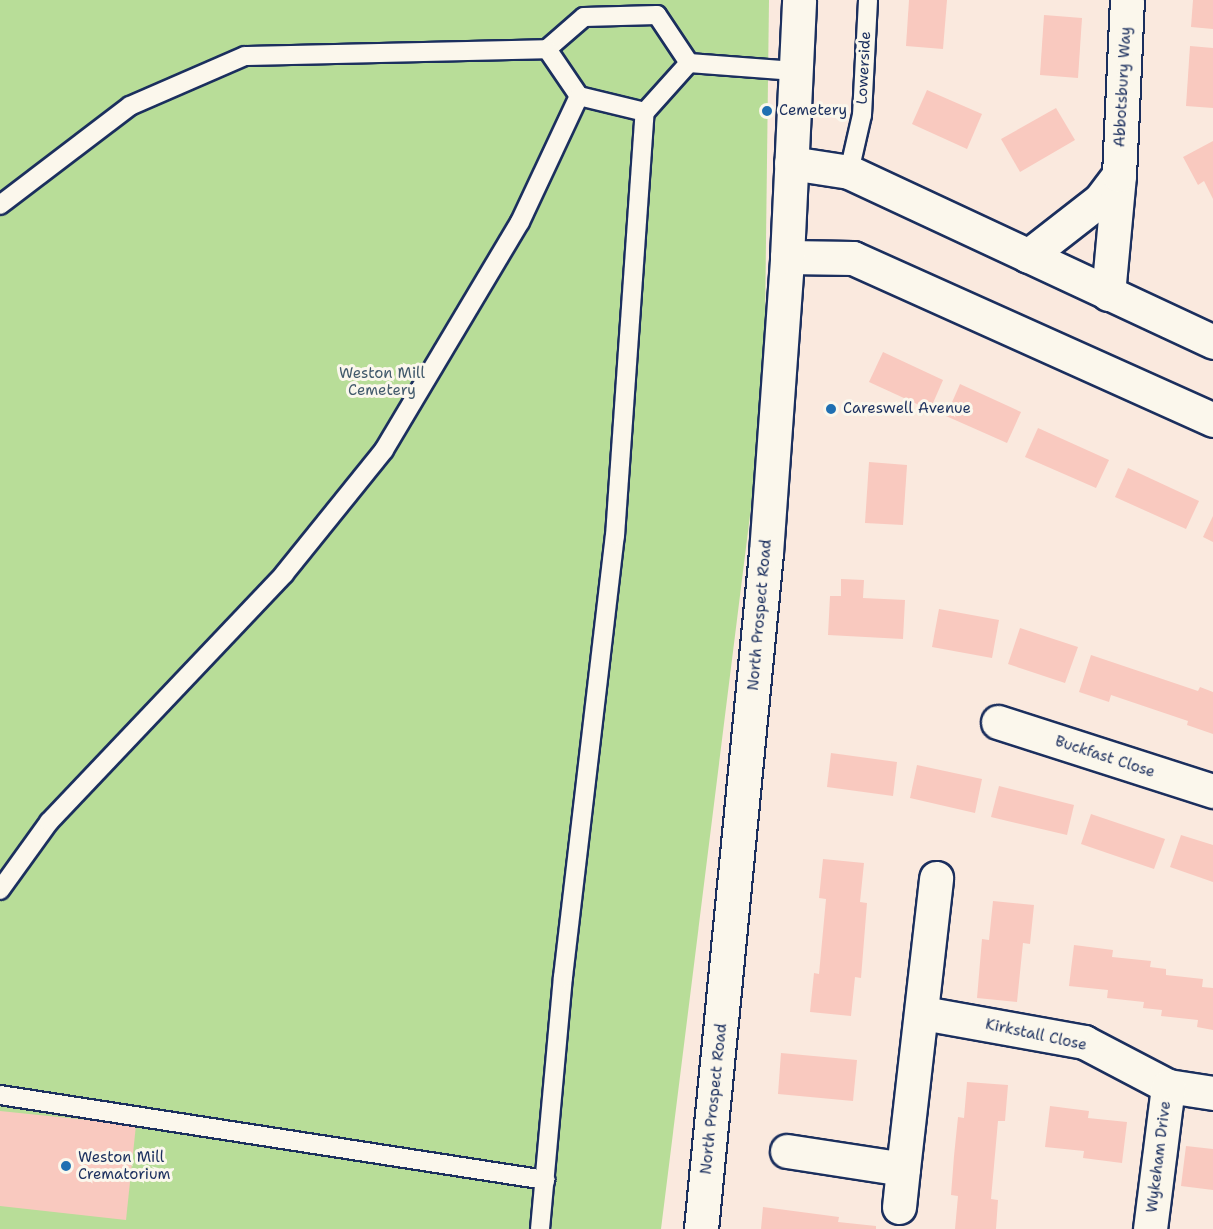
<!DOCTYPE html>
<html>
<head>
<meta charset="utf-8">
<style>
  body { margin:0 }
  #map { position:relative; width:1213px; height:1229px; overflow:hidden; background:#fae9de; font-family:"Shantell Sans",sans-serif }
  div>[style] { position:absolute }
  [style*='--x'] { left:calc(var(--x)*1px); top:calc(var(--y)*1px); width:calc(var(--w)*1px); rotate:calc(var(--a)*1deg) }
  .green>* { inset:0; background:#b8dd98 }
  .building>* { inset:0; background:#f9c9bf }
  .roads { filter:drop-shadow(2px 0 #1b2f5e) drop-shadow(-2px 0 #1b2f5e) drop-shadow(0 2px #1b2f5e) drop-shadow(0 -2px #1b2f5e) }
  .lane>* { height:18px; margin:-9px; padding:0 9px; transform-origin:9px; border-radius:9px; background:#fbf7ec }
  .street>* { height:33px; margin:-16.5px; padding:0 16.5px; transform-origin:16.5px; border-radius:16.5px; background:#fbf7ec }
  .secondary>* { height:33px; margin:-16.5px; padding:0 16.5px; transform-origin:16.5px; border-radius:16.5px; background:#fbf7ec }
  .dots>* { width:16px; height:16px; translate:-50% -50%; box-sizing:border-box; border:3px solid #fbf7ec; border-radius:50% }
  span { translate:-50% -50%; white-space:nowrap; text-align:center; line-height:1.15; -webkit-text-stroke:6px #fbf7ec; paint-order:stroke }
  .street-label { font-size:15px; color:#1b2f5e }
  .poi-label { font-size:15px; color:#1b2f5e }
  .left { translate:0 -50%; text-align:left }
  .park-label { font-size:15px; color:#425a6c }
</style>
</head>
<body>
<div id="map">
  <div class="green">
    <div style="clip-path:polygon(0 0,769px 0,764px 403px,661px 1229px,0 1229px)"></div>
  </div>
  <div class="building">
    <div style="clip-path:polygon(909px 0,947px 0,943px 49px,906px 46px)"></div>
    <div style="clip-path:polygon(1193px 0,1213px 0,1213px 29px,1191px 27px)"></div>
    <div style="clip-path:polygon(1044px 15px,1082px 18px,1078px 78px,1040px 75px)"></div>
    <div style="clip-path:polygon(1190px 46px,1213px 48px,1213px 108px,1186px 106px)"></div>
    <div style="clip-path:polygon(927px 90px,982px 114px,967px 149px,912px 124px)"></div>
    <div style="clip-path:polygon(1056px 108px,1075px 140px,1020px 172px,1001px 139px)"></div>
    <div style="clip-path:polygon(1213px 141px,1213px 199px,1204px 181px,1198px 185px,1183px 157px)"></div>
    <div style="clip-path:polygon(883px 352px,943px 380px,930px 410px,869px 382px)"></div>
    <div style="clip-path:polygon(960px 384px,1021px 412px,1007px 443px,946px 416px)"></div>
    <div style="clip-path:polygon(1038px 428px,1109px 460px,1096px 488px,1025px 457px)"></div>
    <div style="clip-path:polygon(869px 462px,907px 465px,903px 525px,865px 523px)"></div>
    <div style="clip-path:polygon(1128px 468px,1199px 501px,1186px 529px,1115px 497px)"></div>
    <div style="clip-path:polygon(1213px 516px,1213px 542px,1203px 537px)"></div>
    <div style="clip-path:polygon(841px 579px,864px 580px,863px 598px,905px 600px,903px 639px,828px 635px,830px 596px,841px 596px)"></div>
    <div style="clip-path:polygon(939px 609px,999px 620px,992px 658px,932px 647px)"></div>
    <div style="clip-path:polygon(1020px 628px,1078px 647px,1065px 683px,1008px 664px)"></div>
    <div style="clip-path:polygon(1091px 655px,1198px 691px,1200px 687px,1213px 692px,1213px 734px,1187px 725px,1188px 721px,1111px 695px,1109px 702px,1079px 692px)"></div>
    <div style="clip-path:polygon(831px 753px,897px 762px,893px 796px,827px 787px)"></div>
    <div style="clip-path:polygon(917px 765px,982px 779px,975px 813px,910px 798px)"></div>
    <div style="clip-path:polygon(999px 786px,1074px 805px,1067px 835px,991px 817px)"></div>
    <div style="clip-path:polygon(1091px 814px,1165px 839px,1154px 869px,1081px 844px)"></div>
    <div style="clip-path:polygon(1181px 835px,1213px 845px,1213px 882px,1170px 867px)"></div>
    <div style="clip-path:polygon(823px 859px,864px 863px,860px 902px,867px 903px,861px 978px,855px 977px,851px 1016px,810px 1012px,814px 973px,819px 974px,826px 899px,819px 898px)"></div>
    <div style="clip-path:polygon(993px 901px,1034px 905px,1030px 944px,1023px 943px,1017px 1002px,977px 998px,982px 939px,989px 940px)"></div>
    <div style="clip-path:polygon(1074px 945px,1113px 950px,1112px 957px,1151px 961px,1150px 967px,1166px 969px,1166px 975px,1203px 979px,1202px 987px,1213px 988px,1213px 1030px,1197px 1027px,1198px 1020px,1161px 1016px,1162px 1010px,1143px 1008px,1144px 1002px,1107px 998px,1108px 990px,1069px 986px)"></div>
    <div style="clip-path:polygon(781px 1053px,857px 1060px,853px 1101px,778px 1094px)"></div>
    <div style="clip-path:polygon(967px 1082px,1008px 1085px,1005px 1121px,998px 1121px,991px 1199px,998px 1200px,996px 1229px,955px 1229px,958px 1196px,951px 1195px,954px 1156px,958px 1117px,964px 1118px)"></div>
    <div style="clip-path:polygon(1050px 1106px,1089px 1111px,1088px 1118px,1127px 1122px,1122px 1163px,1083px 1158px,1084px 1151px,1045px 1147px)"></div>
    <div style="clip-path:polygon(0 1111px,136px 1125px,126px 1220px,0 1206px)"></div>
    <div style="clip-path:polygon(1186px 1146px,1213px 1149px,1213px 1190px,1181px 1186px)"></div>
    <div style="clip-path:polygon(763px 1207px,839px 1217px,838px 1222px,876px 1226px,876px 1229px,761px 1229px)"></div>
  </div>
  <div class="roads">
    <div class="lane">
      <div style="--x:657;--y:15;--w:58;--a:56.3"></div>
      <div style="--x:689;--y:63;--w:66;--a:131.9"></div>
      <div style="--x:645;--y:112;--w:68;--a:-166.4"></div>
      <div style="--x:579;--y:96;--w:57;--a:-124.2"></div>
      <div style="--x:547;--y:49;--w:49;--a:-40.9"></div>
      <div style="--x:584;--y:17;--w:73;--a:-1.6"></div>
      <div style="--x:689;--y:63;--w:106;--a:4.3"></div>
      <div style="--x:849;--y:172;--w:58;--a:-77.2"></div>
      <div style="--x:862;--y:115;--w:115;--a:-87"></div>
      <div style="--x:0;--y:205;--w:163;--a:-37.3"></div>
      <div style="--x:130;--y:106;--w:125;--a:-23.5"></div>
      <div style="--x:245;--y:56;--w:302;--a:-1.3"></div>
      <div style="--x:0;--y:890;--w:84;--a:-54.2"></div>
      <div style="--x:49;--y:822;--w:342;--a:-46.5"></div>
      <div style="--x:284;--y:574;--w:159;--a:-51.1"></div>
      <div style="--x:384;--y:450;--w:265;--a:-59.2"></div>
      <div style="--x:520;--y:222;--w:139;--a:-64.9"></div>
      <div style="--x:0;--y:1095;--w:552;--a:8.86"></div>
      <div style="--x:540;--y:1229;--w:253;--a:-84.8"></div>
      <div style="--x:563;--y:977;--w:444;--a:-83.3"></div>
      <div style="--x:615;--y:536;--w:425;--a:-86"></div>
    </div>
    <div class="street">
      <div style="--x:791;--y:163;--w:59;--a:8.8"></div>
      <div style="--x:849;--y:172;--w:402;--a:25"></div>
      <div style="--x:1028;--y:256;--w:91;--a:-37.9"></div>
      <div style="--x:1100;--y:200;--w:31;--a:-53"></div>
      <div style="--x:787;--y:257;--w:66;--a:0.9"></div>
      <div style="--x:853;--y:258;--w:395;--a:24.2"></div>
      <div style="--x:1108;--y:294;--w:120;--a:-84.7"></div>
      <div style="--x:1119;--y:175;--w:175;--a:-87.4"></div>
      <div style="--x:998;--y:722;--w:226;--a:17.8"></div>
      <div style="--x:923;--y:1013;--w:164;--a:10.2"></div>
      <div style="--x:1084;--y:1042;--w:95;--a:27.6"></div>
      <div style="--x:1168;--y:1086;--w:46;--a:8.8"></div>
      <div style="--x:787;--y:1151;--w:117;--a:8.8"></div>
      <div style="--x:903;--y:1169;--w:293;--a:-83.5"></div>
      <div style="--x:899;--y:1207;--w:38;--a:-84"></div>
      <div style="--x:1150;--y:1229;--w:144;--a:-82.8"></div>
    </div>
    <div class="secondary">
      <div style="--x:701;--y:1229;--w:679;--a:-84.51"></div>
      <div style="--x:766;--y:553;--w:297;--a:-85.9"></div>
      <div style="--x:787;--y:257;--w:257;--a:-87.3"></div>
    </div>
  </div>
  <div class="dots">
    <div style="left:767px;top:111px;background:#1f6fb2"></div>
    <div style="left:831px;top:409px;background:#1f6fb2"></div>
    <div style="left:66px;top:1166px;background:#1f6fb2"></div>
  </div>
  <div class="street-label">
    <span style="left:864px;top:68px;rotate:-87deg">Lowerside</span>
    <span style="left:1123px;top:87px;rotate:-87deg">Abbotsbury Way</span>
    <span style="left:760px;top:615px;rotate:-85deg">North Prospect Road</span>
    <span style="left:1105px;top:757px;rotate:18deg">Buckfast Close</span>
    <span style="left:1036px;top:1035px;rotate:12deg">Kirkstall Close</span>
    <span style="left:714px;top:1099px;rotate:-84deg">North Prospect Road</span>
    <span style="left:1159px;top:1157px;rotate:-83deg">Wykeham Drive</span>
  </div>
  <div class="poi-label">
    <span class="left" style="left:779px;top:111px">Cemetery</span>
    <span class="left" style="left:843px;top:409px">Careswell Avenue</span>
    <span class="left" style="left:78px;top:1166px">Weston Mill<br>Crematorium</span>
  </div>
  <div class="park-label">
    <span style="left:382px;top:382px">Weston Mill<br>Cemetery</span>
  </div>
</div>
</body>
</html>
